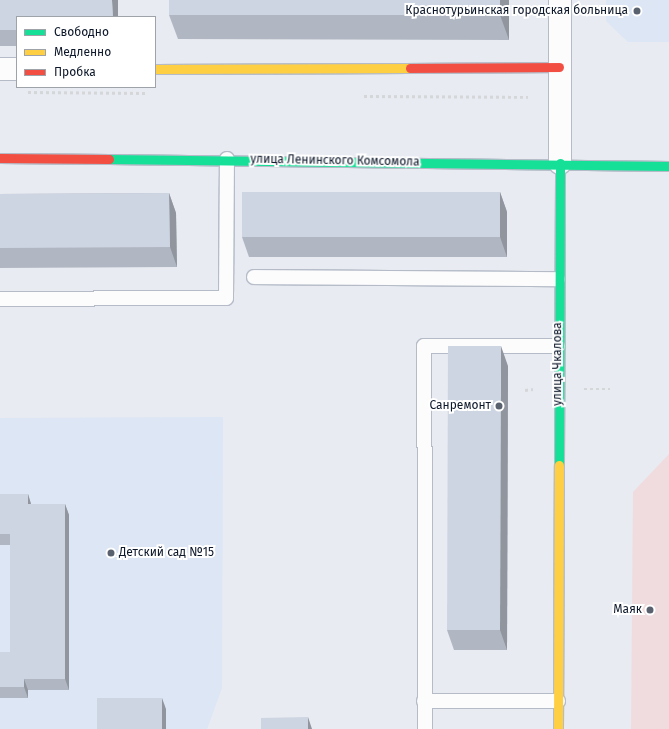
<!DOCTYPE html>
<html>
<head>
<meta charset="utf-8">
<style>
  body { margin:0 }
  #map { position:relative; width:669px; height:729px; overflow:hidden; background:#e8ebf1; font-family:"Fira Sans",sans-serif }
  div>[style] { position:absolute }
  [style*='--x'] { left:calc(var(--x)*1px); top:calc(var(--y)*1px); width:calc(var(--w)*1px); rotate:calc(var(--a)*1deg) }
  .built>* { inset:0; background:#dce6f5 }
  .green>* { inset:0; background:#f0dcde }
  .path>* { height:2.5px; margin-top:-1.25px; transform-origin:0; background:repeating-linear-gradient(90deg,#d4d6d8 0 3px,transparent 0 6px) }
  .roads { filter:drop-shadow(1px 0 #b5bcc8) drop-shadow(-1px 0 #b5bcc8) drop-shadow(0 1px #b5bcc8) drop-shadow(0 -1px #b5bcc8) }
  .lane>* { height:14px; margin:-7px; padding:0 7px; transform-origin:7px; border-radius:7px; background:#fcfcfd }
  .street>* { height:22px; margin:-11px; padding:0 11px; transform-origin:11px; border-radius:11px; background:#fcfcfd }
  .fast>* { height:9px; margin:-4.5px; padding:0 4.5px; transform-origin:4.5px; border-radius:4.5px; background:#16e098 }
  .slow>* { height:9px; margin:-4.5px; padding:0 4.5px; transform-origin:4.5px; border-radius:4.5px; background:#ffcf43 }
  .jam>* { height:9px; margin:-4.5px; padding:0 4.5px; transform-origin:4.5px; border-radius:4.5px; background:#f24e42 }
  .wall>* { inset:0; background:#b1b7c2 }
  .shaded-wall>* { inset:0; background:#90959e }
  .building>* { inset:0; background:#ced5e2 }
  .dots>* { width:11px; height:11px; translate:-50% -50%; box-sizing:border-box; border:2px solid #fff; border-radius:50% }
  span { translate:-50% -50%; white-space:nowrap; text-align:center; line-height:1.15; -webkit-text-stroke:4px #fff; paint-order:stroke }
  .poi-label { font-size:12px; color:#0c1729 }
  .right { translate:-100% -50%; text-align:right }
  .left { translate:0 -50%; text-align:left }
  .street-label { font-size:12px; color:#0c1729 }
  .legend { position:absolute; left:16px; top:16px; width:140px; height:72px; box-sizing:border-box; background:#fff; border:1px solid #9ea2a9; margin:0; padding:5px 7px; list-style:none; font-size:12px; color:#0c1729 }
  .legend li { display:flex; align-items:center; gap:8px; height:20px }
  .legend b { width:20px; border:1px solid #9ea2a9 }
</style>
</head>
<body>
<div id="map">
  <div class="built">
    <div style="clip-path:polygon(606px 0,669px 0,669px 42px,628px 42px,606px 21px)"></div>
    <div style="clip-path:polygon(223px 417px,222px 688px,207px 729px,0 729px,0 418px)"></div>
  </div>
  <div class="green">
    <div style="clip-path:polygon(669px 454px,669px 729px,631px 729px,633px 492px)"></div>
  </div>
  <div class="path">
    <div style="--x:28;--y:92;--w:117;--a:0.5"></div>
    <div style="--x:364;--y:96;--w:164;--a:0.3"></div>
    <div style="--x:584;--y:389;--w:26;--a:0"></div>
    <div style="--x:525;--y:390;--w:8;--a:-7"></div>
  </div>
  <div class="roads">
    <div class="lane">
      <div style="--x:254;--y:277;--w:304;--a:0.4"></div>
      <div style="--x:0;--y:299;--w:226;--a:-0.3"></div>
      <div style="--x:226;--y:298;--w:139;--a:-89.6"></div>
      <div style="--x:424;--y:701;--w:134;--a:0"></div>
      <div style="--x:425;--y:729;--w:383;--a:-90.1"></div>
      <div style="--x:424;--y:346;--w:134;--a:0"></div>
    </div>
    <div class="street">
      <div style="--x:0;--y:69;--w:17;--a:0"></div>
      <div style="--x:560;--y:163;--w:163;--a:-90"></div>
    </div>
    <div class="fast">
      <div style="--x:109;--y:159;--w:560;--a:0.72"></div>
      <div style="--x:559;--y:465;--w:302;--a:-89.8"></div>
    </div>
    <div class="slow">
      <div style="--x:155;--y:69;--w:255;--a:-0.2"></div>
      <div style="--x:558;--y:729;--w:264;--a:-89.8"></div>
    </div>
    <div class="jam">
      <div style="--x:410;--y:68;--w:149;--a:-0.4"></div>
      <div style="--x:0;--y:158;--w:109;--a:0.5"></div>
    </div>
  </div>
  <div class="wall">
    <div style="clip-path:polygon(0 0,118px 0,118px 17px,17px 17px,17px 46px,0 46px)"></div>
    <div style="clip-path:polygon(509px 0,509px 40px,178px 39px,169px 15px)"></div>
    <div style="clip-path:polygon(500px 192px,507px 212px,507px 257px,249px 257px,242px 237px)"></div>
    <div style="clip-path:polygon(169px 193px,176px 213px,177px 267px,0 268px,0 194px)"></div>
    <div style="clip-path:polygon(508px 366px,507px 650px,454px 650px,447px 630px)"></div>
    <div style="clip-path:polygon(0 494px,28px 494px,31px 504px,65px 504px,69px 515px,69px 690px,28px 690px,28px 698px,0 698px,0 652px,10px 652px,10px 545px,0 545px)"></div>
  </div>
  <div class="shaded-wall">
    <div style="clip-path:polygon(112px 0,118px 0,118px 17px,113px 17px)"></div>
    <div style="clip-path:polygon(500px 0,509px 0,509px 40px,500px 15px)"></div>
    <div style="clip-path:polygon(500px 192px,507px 212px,507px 257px,500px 237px)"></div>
    <div style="clip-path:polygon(169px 193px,176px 213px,177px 267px,170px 247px)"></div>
    <div style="clip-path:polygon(501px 346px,508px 366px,507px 650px,500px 630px)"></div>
    <div style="clip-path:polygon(28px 494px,31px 504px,28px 504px)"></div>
    <div style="clip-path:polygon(65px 504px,69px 515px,69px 690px,65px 679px)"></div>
    <div style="clip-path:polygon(24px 679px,28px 690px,28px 698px,24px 687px)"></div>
    <div style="clip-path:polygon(162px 698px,166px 709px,166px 729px,162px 729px)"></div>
    <div style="clip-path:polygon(308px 717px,312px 729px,308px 729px)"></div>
  </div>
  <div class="building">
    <div style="clip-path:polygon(0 0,112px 0,113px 17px,17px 17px,17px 30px,0 30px)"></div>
    <div style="clip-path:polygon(169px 0,500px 0,500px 15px,169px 15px)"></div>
    <div style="clip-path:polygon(242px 192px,500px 192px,500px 237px,242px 237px)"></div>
    <div style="clip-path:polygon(169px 193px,170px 247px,0 248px,0 194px)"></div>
    <div style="clip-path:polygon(448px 346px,501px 346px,500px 630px,447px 630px)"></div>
    <div style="clip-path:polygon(0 494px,28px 494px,28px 504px,65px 504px,65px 679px,24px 679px,24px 687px,0 687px,0 652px,10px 652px,10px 534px,0 534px)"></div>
    <div style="clip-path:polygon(97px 698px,162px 698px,162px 729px,97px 729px)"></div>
    <div style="clip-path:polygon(308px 717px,308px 729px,261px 729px,261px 718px)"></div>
  </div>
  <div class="dots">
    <div style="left:637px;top:11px;background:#59616f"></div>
    <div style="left:499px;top:406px;background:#59616f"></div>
    <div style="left:111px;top:553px;background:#59616f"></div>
    <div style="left:650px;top:610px;background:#59616f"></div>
  </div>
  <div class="poi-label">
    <span class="right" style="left:628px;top:11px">Краснотурьинская городская больница</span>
    <span class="right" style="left:491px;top:406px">Санремонт</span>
    <span class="left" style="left:119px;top:553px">Детский сад №15</span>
    <span class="right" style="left:642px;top:610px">Маяк</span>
  </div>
  <div class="street-label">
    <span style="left:335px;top:161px;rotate:1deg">улица Ленинского Комсомола</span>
    <span style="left:558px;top:364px;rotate:-90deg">улица Чкалова</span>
  </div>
  <ul class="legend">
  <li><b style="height:5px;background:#16e098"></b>Свободно</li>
  <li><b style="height:5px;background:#ffcf43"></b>Медленно</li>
  <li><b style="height:5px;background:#f24e42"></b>Пробка</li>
  </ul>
</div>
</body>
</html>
